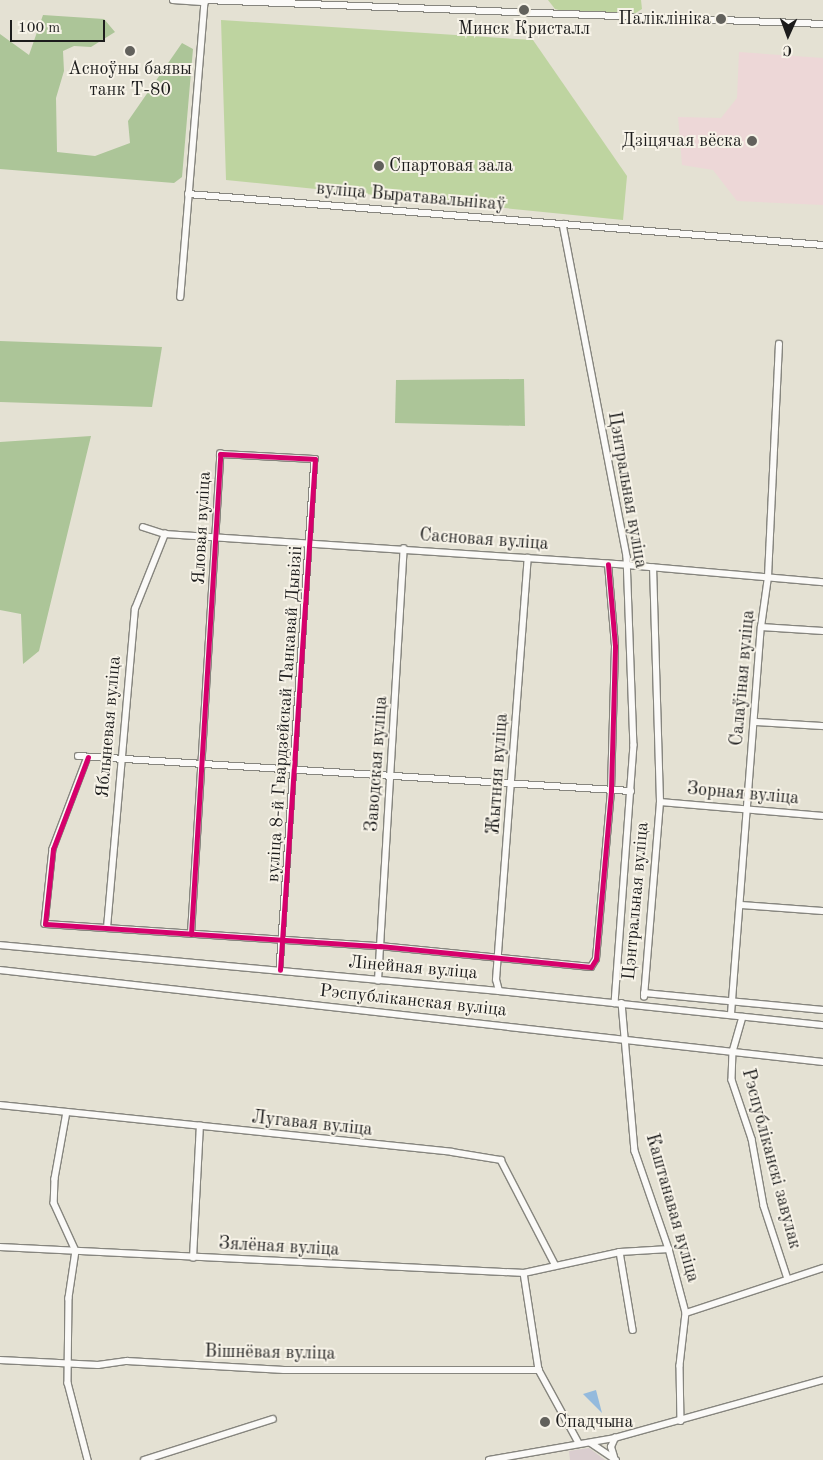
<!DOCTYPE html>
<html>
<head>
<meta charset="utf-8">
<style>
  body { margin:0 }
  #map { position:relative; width:823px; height:1460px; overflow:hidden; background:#e4e1d3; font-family:"Old Standard TT",serif }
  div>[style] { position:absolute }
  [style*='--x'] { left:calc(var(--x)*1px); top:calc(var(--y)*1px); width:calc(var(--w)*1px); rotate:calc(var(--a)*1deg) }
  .built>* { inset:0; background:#edd7d7 }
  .industrial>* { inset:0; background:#dacdcf }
  .green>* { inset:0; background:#bed4a0 }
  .forest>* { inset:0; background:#acc598 }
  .water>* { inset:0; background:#94badd }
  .roads { filter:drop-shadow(1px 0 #86857e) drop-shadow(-1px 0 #86857e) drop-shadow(0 1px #86857e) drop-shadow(0 -1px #86857e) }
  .minor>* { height:5.5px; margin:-2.75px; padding:0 2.75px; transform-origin:2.75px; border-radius:2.75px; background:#fbfaf8 }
  .cycleway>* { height:5px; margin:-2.5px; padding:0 2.5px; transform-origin:2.5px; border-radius:2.5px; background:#d6006c }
  .dots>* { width:14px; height:14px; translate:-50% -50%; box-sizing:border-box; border:2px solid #f7f3e8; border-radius:50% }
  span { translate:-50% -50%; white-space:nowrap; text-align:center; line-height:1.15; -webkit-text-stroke:4px #f7f3e8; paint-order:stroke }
  .poi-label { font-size:18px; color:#1c1c1c }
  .right { translate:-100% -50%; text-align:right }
  .left { translate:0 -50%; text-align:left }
  .street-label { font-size:18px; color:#1c1c1c }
  .north { position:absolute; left:763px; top:10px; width:50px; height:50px; -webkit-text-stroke:4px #f7f3e8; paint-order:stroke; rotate:182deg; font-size:14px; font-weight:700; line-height:20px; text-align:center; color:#1c1c1c }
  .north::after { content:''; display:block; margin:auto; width:18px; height:22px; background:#1c1c1c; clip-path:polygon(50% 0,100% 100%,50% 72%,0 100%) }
  .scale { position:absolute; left:10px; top:20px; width:95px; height:22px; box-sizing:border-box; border:2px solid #1c1c1c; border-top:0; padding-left:6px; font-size:15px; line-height:18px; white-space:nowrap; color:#1c1c1c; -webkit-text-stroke:4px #f7f3e8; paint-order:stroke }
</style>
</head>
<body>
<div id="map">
  <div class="built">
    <div style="clip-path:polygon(739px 52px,823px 58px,823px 205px,737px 201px,713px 170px,682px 165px,678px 117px,721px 118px,737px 98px)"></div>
  </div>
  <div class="industrial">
    <div style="clip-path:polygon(589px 1448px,605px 1460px,570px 1460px,569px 1451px)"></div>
  </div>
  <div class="green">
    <div style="clip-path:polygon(548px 0,641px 0,642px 9px,634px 14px,566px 12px,555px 9px)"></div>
    <div style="clip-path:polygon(221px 20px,533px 40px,627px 176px,623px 220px,226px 180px)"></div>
  </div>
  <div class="forest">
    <div style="clip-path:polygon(43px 15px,104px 19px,115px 32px,91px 47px,74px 46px,63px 51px,64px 71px,56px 98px,57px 152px,95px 156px,130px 143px,128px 121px,182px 43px,193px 49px,182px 177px,174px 183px,0 169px,0 34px,29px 55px)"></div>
    <div style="clip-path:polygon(0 341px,162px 347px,152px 407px,0 402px)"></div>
    <div style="clip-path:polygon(524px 379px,525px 426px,395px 423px,396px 380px)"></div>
    <div style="clip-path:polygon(91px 436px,39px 651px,23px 664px,21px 614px,0 610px,0 442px)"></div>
  </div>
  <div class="water">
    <div style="clip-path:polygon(596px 1390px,602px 1413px,583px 1394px)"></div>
  </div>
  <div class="roads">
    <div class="minor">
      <div style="--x:173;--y:0;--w:32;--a:4"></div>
      <div style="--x:205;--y:2;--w:296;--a:94.7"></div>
      <div style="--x:205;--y:0;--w:618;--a:2.22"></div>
      <div style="--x:188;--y:194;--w:637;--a:4.59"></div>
      <div style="--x:563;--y:224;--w:339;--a:79.1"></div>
      <div style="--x:627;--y:557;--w:188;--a:87.9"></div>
      <div style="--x:634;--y:745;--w:259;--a:94.2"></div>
      <div style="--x:143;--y:527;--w:23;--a:18"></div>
      <div style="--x:165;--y:534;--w:463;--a:3.8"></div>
      <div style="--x:627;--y:565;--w:197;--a:5"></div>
      <div style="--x:761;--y:627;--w:62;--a:3.7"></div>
      <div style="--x:755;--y:722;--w:68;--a:3.4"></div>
      <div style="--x:78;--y:756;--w:554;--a:3.62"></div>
      <div style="--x:88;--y:757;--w:98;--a:110.8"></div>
      <div style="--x:53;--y:849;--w:75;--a:96.1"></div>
      <div style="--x:45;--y:924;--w:336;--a:3.8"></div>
      <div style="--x:380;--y:946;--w:212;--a:5.7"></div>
      <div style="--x:591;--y:967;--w:9;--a:-58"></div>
      <div style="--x:596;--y:959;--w:170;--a:-84.9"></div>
      <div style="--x:611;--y:790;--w:144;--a:-88.4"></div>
      <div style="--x:615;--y:646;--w:82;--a:-94.9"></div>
      <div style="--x:660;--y:802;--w:164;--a:4.9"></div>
      <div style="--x:741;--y:905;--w:82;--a:4.2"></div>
      <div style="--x:107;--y:928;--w:320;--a:-85"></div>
      <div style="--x:135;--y:609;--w:81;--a:-68.2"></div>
      <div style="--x:191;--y:934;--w:481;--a:-86.5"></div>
      <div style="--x:220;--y:454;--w:95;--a:3"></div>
      <div style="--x:315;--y:459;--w:512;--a:93.92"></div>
      <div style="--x:0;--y:945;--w:501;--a:5.27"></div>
      <div style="--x:499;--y:991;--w:326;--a:6"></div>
      <div style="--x:0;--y:970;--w:828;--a:6.38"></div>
      <div style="--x:378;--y:981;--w:433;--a:-86.6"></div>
      <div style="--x:499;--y:991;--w:11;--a:-105"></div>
      <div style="--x:496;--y:980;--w:423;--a:-85.7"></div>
      <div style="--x:644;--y:993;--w:180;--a:5.4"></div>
      <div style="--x:644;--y:997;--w:196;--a:-85.3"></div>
      <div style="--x:660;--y:802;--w:234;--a:-91.7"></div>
      <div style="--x:622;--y:1003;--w:149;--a:85"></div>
      <div style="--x:635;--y:1151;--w:104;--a:70.9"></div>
      <div style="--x:669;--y:1249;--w:66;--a:75.1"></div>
      <div style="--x:686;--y:1313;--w:53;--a:96.5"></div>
      <div style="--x:680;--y:1366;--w:55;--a:89"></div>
      <div style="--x:731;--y:1014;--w:388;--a:-85.6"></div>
      <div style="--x:761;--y:627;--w:50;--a:-82"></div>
      <div style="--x:768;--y:577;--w:233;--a:-87.3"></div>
      <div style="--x:743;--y:1017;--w:35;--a:106"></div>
      <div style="--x:733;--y:1051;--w:29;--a:92"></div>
      <div style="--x:732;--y:1080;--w:62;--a:71.3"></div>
      <div style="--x:752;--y:1139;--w:68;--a:79.8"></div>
      <div style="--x:764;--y:1206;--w:77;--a:71.8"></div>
      <div style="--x:0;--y:1105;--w:454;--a:5.9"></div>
      <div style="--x:452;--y:1152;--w:50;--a:9.3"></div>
      <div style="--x:501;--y:1160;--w:119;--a:62.6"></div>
      <div style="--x:67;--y:1112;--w:68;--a:100.2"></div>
      <div style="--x:55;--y:1179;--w:24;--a:92"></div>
      <div style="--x:54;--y:1203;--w:53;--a:65.4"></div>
      <div style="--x:76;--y:1251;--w:48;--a:98.5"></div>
      <div style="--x:69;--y:1298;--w:85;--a:90.7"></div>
      <div style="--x:68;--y:1383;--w:80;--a:75.4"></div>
      <div style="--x:0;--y:1247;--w:525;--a:2.84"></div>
      <div style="--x:524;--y:1273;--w:98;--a:-12.3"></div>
      <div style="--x:620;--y:1252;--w:49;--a:-3.5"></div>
      <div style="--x:620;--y:1252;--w:79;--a:80.5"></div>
      <div style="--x:193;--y:1258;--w:132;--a:-87"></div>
      <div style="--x:524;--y:1273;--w:98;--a:81.2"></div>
      <div style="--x:539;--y:1370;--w:83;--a:61.3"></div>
      <div style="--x:686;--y:1313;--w:144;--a:-18.2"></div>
      <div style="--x:0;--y:1360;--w:98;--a:2.9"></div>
      <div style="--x:98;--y:1365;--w:29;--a:-8"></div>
      <div style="--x:127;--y:1361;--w:157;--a:3.3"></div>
      <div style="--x:284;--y:1370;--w:255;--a:0"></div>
      <div style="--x:591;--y:1443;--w:30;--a:34"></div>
      <div style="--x:614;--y:1457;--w:10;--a:-107"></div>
      <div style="--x:611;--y:1447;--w:10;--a:-66"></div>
      <div style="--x:144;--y:1460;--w:135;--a:-17.6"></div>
      <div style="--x:489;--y:1460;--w:128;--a:-9.9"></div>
      <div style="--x:615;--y:1438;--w:216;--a:-15.6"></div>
    </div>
  </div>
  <div class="cycleway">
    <div style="--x:88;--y:757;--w:98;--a:110.8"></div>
    <div style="--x:53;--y:849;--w:75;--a:96.1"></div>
    <div style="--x:45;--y:924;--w:336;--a:3.8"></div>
    <div style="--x:380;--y:946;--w:212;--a:5.7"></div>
    <div style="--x:591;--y:967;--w:9;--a:-58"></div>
    <div style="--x:596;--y:959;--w:170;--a:-84.9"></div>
    <div style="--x:611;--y:790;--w:144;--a:-88.4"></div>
    <div style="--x:615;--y:646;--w:82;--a:-94.9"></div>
    <div style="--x:191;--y:934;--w:481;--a:-86.5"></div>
    <div style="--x:220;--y:454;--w:95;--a:3"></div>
    <div style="--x:315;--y:459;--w:512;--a:93.92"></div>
  </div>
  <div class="dots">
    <div style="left:524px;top:10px;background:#62615c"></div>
    <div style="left:721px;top:19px;background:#62615c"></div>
    <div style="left:130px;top:51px;background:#62615c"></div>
    <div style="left:752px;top:141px;background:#62615c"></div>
    <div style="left:379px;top:166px;background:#62615c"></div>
    <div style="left:545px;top:1422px;background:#62615c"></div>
  </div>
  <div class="poi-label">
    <span class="right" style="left:711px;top:19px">Паліклініка</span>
    <span style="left:524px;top:29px">Минск Кристалл</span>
    <span style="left:130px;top:80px">Асноўны баявы<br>танк Т-80</span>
    <span class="right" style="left:742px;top:141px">Дзіцячая вёска</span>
    <span class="left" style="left:389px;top:166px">Спартовая зала</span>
    <span class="left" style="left:555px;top:1422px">Спадчына</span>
  </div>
  <div class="street-label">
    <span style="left:411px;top:197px;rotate:5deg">вуліца Выратавальнікаў</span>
    <span style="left:627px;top:490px;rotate:80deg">Цэнтральная вуліца</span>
    <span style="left:202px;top:528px;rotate:-87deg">Яловая вуліца</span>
    <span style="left:484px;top:540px;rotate:4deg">Сасновая вуліца</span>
    <span style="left:743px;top:678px;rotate:-85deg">Салаўіная вуліца</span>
    <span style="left:285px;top:714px;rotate:-86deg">вуліца 8-й Гвардзейскай Танкавай Дывізіі</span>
    <span style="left:109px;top:727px;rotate:-85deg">Яблыневая вуліца</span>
    <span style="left:377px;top:764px;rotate:-86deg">Заводская вуліца</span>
    <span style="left:498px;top:774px;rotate:-86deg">Жытняя вуліца</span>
    <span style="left:743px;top:794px;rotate:5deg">Зорная вуліца</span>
    <span style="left:636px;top:901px;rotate:-85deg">Цэнтральная вуліца</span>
    <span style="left:413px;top:968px;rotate:5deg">Лінейная вуліца</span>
    <span style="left:413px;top:1001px;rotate:6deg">Рэспубліканская вуліца</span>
    <span style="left:312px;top:1124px;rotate:6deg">Лугавая вуліца</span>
    <span style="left:771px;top:1159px;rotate:75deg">Рэспубліканскі завулак</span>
    <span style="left:672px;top:1208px;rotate:74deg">Каштанавая вуліца</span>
    <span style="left:279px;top:1247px;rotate:3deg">Зялёная вуліца</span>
    <span style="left:270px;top:1353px;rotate:1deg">Вішнёвая вуліца</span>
  </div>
  <div class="north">С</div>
  <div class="scale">100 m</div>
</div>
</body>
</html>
